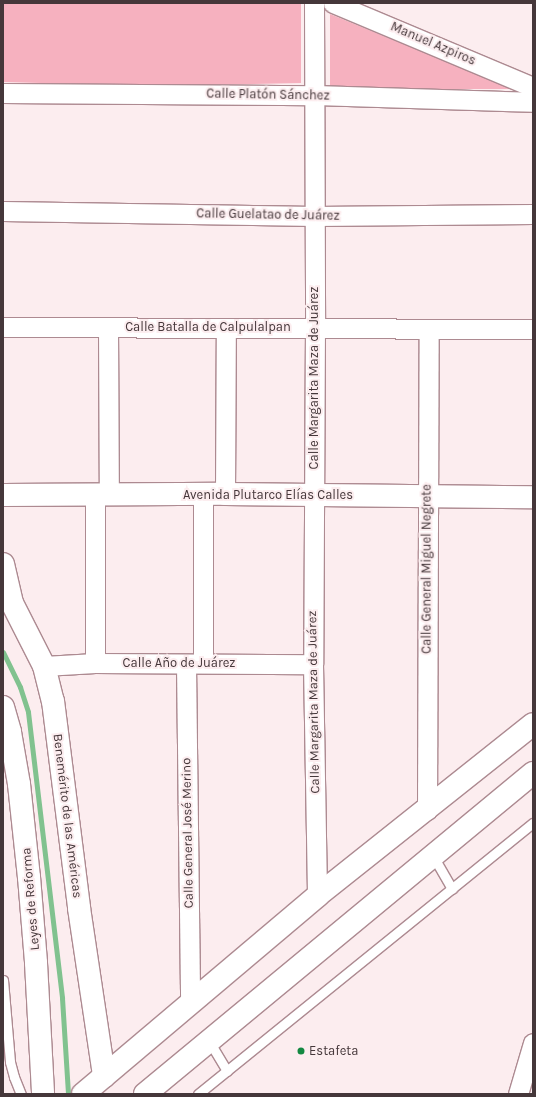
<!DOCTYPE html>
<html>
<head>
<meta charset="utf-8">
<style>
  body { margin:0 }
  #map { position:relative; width:536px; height:1097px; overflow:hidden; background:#fcedef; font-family:Karla,sans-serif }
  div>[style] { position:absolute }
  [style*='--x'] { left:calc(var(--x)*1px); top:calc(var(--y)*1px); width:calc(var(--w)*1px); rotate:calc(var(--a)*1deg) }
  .green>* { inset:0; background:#f6b1bf }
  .stream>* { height:5px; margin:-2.5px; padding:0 2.5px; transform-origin:2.5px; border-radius:2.5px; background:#81c28f }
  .roads { filter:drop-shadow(1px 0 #ad8a91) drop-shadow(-1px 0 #ad8a91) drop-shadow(0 1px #ad8a91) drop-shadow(0 -1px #ad8a91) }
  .lane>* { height:9px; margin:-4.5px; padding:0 4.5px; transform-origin:4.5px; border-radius:4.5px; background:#fff }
  .street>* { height:19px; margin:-9.5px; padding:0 9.5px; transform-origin:9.5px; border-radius:9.5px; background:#fff }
  .secondary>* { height:22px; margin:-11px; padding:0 11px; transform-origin:11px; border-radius:11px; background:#fff }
  .primary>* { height:22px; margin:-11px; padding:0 11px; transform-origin:11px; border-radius:11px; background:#fff }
  .dots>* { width:11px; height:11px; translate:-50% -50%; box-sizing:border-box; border:2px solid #fcedef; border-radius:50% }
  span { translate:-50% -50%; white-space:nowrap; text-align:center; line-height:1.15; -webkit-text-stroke:4px #fcedef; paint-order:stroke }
  .street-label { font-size:13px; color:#45373a }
  .poi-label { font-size:13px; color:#45373a }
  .left { translate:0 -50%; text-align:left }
  .frame { position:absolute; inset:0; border:4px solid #45373a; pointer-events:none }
</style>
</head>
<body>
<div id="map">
  <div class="green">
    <div style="clip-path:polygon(3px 3px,301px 3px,301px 83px,153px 86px,3px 82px)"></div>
    <div style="clip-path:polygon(330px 14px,513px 89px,330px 89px)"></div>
  </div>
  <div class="stream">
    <div style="--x:3;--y:652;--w:39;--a:64"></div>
    <div style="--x:20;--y:687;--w:26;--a:72"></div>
    <div style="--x:28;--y:712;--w:288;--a:83.2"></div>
    <div style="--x:62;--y:998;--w:96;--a:86.4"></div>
  </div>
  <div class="roads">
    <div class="lane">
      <div style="--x:433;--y:856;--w:38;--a:60"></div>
      <div style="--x:3;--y:980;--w:82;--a:85.1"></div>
      <div style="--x:10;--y:1062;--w:16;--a:75"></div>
      <div style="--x:14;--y:1077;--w:18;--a:68"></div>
      <div style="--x:209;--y:1041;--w:35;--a:59"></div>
      <div style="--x:198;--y:1094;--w:431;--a:-39"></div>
    </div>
    <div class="street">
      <div style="--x:314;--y:3;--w:324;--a:89.8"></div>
      <div style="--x:315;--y:327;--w:337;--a:90.3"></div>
      <div style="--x:313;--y:664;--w:232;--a:89"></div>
      <div style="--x:333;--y:3;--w:217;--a:22.8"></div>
      <div style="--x:3;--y:93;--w:312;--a:0.4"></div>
      <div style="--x:315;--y:95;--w:218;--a:1.8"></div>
      <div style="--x:3;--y:211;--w:312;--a:0.9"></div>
      <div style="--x:315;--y:216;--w:218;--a:-0.5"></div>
      <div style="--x:3;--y:327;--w:530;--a:0.22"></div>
      <div style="--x:108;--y:327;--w:168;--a:89.7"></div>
      <div style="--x:225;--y:494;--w:165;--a:-89.7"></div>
      <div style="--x:95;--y:495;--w:168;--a:90"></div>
      <div style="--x:203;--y:663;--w:169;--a:-90"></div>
      <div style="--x:186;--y:664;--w:338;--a:89.3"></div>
      <div style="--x:44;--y:666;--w:51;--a:-3.4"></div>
      <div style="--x:95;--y:663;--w:218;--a:0.3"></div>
      <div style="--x:427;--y:810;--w:481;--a:-89.8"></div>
      <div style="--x:518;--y:1094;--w:53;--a:-73.6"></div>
    </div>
    <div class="secondary">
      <div style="--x:3;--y:564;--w:40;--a:77"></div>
      <div style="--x:12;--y:603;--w:71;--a:63.1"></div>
      <div style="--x:44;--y:666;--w:36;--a:76"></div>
      <div style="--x:53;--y:701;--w:209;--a:82.8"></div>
      <div style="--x:79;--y:908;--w:170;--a:81.5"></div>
      <div style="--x:3;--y:707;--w:26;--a:74"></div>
      <div style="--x:10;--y:732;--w:53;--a:80.2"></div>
      <div style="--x:19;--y:784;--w:94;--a:83.9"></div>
      <div style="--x:29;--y:877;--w:86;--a:85.3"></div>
      <div style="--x:36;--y:963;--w:131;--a:86.9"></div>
    </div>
    <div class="primary">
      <div style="--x:3;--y:495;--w:222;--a:-0.3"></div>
      <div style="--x:225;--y:494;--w:308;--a:0.6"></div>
      <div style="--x:83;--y:1094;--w:307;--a:-40.2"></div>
      <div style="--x:317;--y:896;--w:276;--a:-38.5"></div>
      <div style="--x:145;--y:1094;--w:504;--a:-39.6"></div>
    </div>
  </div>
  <div class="dots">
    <div style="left:301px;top:1051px;background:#138841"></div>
  </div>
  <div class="street-label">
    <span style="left:433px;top:44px;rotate:23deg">Manuel Azpiros</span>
    <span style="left:268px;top:95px;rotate:1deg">Calle Platón Sánchez</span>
    <span style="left:268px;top:215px;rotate:1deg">Calle Guelatao de Juárez</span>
    <span style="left:208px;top:327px">Calle Batalla de Calpulalpan</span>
    <span style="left:314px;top:378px;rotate:-90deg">Calle Margarita Maza de Juárez</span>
    <span style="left:268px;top:495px">Avenida Plutarco Elías Calles</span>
    <span style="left:427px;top:569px;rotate:-90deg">Calle General Miguel Negrete</span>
    <span style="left:179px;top:663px">Calle Año de Juárez</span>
    <span style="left:314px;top:702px;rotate:-91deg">Calle Margarita Maza de Juárez</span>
    <span style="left:67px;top:816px;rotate:83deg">Benemérito de las Américas</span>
    <span style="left:188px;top:833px;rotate:-91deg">Calle General José Merino</span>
    <span style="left:31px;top:899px;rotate:-95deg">Leyes de Reforma</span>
  </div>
  <div class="poi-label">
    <span class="left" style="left:309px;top:1051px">Estafeta</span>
  </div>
  <div class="frame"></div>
</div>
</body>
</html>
